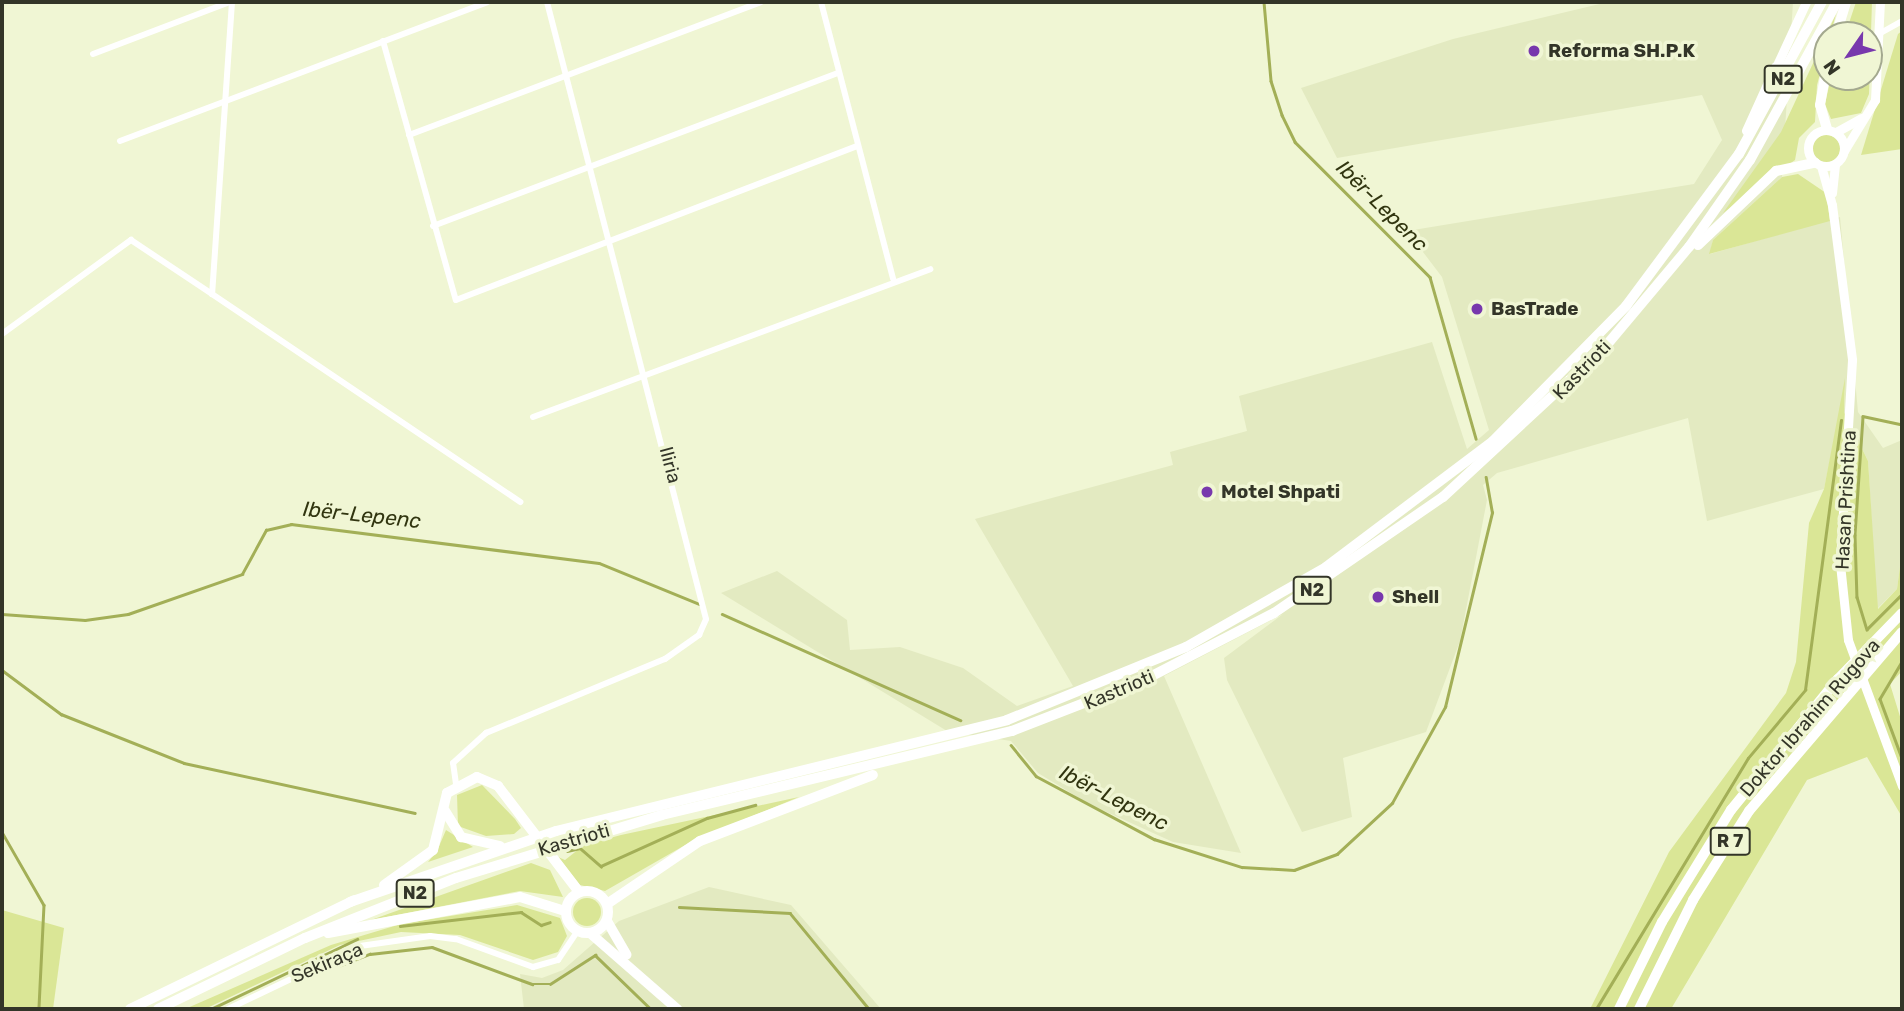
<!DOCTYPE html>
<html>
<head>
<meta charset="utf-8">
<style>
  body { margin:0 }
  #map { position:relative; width:1904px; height:1011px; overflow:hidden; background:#f0f6d4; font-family:Rubik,sans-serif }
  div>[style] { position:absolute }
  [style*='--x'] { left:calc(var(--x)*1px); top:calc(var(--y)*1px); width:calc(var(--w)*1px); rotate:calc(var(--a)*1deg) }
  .built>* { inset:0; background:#e3eac1 }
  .green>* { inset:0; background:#dae696 }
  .round { border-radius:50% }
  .stream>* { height:2.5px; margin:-1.25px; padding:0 1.25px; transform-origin:1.25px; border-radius:1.25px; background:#a3af57 }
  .street>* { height:6px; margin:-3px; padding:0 3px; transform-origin:3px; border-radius:3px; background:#fff }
  .secondary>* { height:9px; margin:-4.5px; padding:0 4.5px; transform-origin:4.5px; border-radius:4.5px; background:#fff }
  .secondary>.ring { margin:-4.5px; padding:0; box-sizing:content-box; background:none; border:9px solid #fff; border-radius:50% }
  .highway>* { height:10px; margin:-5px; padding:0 5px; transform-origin:5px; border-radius:5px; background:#fff }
  .highway>.ring { margin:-5px; padding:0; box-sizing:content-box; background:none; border:10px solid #fff; border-radius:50% }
  .dots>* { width:19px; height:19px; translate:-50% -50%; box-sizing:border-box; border:4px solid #f0f6d4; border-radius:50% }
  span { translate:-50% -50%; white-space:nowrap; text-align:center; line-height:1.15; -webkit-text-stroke:7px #f0f6d4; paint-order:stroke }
  .shield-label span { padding:2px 5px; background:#f0f6d4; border:2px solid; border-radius:5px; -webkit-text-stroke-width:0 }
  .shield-label { font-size:18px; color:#333528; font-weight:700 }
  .poi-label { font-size:19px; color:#333528; font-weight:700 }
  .left { translate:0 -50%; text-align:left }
  .street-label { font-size:19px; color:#333528 }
  .water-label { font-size:21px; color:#313510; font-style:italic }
  .frame { position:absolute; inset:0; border:4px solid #333528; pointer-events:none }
  .north { position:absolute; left:1813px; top:21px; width:70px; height:70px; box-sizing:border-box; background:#f0f6d4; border:2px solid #a4a98f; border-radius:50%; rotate:235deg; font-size:19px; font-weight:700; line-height:28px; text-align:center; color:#333528 }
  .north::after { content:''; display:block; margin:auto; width:24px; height:32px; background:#7838ad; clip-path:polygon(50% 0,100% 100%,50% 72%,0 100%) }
</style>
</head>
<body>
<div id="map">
  <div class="built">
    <div style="clip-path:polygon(1608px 2px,1793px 2px,1782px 177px,1713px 240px,1710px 254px,1840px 217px,1858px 412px,1883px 448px,1902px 440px,1902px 552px,1897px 589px,1877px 609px,1868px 461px,1844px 412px,1845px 386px,1824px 489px,1707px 521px,1688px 418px,1497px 473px,1483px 485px,1487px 500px,1460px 641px,1426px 732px,1343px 758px,1352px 817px,1302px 832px,1227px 680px,1224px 658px,1283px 614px,1164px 676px,1241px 853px,1173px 842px,1089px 804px,1038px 773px,1011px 741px,947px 731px,721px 593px,777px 571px,847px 620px,850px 650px,900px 647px,963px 668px,1017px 706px,1073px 686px,975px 519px,1173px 465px,1170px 452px,1247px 431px,1239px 396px,1432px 342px,1467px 449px,1489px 430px,1442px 277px,1407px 231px,1694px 184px,1722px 140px,1702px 95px,1337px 158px,1301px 88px,1453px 39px)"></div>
    <div style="clip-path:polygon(709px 887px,791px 905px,881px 1009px,524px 1009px,520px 974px,542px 978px,563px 970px,619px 921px)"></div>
  </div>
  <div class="green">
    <div style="clip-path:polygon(1856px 2px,1872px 2px,1869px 94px,1861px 113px,1831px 119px,1825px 104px,1831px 77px,1869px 77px,1869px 35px,1845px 35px)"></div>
    <div style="clip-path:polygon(1836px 14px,1817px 85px,1815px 122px,1799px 138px,1795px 160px,1723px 213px,1781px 132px)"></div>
    <div style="clip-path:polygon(1902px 31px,1902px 149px,1861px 155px,1898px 34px)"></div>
    <div class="round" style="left:1812px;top:135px;width:28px;height:28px"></div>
    <div style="clip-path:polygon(1798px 174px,1826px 193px,1830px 221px,1709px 254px,1713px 240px,1782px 177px)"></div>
    <div style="clip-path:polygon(1845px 378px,1844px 412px,1868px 461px,1878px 609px,1897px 589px,1902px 552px,1902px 671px,1890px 684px,1902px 723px,1902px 817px,1867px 757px,1807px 780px,1671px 1009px,1590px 1009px,1669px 852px,1786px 693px,1796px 662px,1809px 523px,1824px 489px)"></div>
    <div style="clip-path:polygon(482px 785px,515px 819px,521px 828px,514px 834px,486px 836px,458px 826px,457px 795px)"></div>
    <div style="clip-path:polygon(799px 797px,694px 840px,605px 891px,580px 885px,558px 857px,565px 860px,584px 845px,621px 835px)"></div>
    <div style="clip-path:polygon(446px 830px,473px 847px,428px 862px,437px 851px)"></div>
    <div style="clip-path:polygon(531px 863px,550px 870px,563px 897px,520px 891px,371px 920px)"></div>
    <div class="round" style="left:573px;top:898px;width:28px;height:28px"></div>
    <div style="clip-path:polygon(517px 905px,560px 918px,567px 936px,558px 952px,533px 960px,460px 935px,401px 932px,340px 945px,205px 1009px,185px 1009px,331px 945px,401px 924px)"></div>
    <div style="clip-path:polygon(2px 910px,64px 928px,53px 1009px,2px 1009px)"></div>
  </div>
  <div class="stream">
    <div style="--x:1264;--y:2;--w:79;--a:84.9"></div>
    <div style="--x:1271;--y:81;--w:36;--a:72"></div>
    <div style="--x:1282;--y:115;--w:30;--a:64"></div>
    <div style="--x:1295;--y:142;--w:191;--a:45"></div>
    <div style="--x:1430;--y:277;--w:168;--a:74.1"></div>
    <div style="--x:1902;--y:425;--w:40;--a:-168"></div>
    <div style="--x:1863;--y:417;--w:118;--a:93.9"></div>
    <div style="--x:1855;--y:535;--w:62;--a:88.2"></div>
    <div style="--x:1857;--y:597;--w:34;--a:73"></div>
    <div style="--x:1867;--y:629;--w:49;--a:-45"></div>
    <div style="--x:2;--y:614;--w:83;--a:4.1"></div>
    <div style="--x:85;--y:620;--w:43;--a:-7.9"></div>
    <div style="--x:128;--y:614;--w:121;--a:-19.3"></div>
    <div style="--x:242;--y:574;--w:50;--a:-61.4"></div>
    <div style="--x:266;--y:530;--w:26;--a:-13"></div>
    <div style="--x:291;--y:524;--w:310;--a:7.2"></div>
    <div style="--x:599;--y:563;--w:111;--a:22.2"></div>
    <div style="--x:722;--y:614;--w:261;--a:24"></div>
    <div style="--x:1902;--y:662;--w:43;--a:120.7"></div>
    <div style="--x:1880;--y:699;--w:63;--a:69.6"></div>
    <div style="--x:2;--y:670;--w:74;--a:36.7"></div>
    <div style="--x:61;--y:714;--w:132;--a:21.7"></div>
    <div style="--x:184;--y:763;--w:236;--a:12.2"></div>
    <div style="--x:1011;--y:745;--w:40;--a:51"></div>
    <div style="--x:1036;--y:776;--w:134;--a:28.1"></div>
    <div style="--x:1154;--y:839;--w:92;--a:17.7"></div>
    <div style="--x:1242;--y:867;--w:52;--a:3.3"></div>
    <div style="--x:1294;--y:870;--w:46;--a:-20.4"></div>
    <div style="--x:1337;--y:854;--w:75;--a:-42.8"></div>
    <div style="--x:1392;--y:803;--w:110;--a:-61.1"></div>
    <div style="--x:1445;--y:707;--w:200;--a:-76.4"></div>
    <div style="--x:1492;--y:513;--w:36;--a:-100"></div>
    <div style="--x:2;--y:832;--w:84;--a:60.1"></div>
    <div style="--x:44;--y:905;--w:104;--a:92.8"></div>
    <div style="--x:567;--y:851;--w:13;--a:-13"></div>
    <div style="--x:580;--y:848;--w:28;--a:41"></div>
    <div style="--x:601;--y:866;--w:116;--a:-24.4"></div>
    <div style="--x:707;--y:818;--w:50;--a:-15.2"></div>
    <div style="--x:679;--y:907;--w:111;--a:3.1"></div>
    <div style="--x:790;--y:913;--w:124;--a:50.5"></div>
    <div style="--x:400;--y:926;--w:122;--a:-6.6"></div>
    <div style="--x:521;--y:912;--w:24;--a:33"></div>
    <div style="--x:541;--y:925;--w:9;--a:-18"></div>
    <div style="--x:338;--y:966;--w:34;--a:-21"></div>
    <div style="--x:370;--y:954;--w:62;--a:-6.4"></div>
    <div style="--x:432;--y:947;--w:107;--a:20.3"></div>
    <div style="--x:532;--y:984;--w:18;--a:0"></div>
    <div style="--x:550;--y:984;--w:54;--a:-32.8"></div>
    <div style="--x:595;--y:955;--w:78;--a:44"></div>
    <div style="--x:211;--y:1009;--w:162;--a:-25.6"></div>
    <div style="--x:1596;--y:1009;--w:293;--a:-58.8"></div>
    <div style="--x:1748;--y:758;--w:89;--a:-50"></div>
    <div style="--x:1805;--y:690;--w:272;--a:-82.4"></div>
  </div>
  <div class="street">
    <div style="--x:232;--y:2;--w:293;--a:93.9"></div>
    <div style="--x:212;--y:294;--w:372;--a:34"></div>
    <div style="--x:821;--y:2;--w:286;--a:75.4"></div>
    <div style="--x:1877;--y:35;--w:29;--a:-29"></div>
    <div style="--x:383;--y:41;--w:269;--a:74.3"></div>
    <div style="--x:456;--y:300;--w:430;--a:-21"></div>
    <div style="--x:93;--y:54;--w:147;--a:-20.8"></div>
    <div style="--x:409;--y:135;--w:376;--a:-20.7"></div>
    <div style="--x:120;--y:141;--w:392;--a:-20.7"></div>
    <div style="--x:433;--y:226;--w:432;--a:-20.7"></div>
    <div style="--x:2;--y:334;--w:160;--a:-36.1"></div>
    <div style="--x:131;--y:240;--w:97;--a:33.7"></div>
    <div style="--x:533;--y:417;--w:424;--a:-20.4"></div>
    <div style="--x:456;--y:784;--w:21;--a:-98"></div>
    <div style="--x:453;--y:763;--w:45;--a:-42.3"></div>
    <div style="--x:486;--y:733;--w:194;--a:-22.5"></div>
    <div style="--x:665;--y:659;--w:42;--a:-35.2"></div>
    <div style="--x:699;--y:635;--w:17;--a:-66"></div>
    <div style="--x:706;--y:619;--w:637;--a:-104.45"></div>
    <div style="--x:228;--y:1009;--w:146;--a:-25.5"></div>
    <div style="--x:360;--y:946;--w:71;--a:-8.1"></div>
    <div style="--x:430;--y:936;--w:26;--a:7"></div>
    <div style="--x:456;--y:939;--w:82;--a:20"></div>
    <div style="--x:533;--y:967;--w:26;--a:-16"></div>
    <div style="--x:558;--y:960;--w:34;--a:-56"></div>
  </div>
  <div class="secondary">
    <div style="--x:1776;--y:67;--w:72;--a:-65.2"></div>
    <div class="ring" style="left:1808px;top:130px;width:27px;height:27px"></div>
    <div style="--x:1836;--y:132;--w:29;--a:-29"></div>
    <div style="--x:1844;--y:151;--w:60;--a:-58.7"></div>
    <div style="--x:1875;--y:100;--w:98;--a:-87.1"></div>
    <div style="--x:1821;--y:166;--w:41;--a:74.2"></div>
    <div style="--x:1832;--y:205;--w:156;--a:82.6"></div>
    <div style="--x:1852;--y:360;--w:204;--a:93.4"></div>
    <div style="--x:1840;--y:564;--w:76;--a:84"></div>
    <div style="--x:1848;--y:640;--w:156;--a:69.7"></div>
    <div style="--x:1832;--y:193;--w:29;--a:-84"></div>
  </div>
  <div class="highway">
    <div style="--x:1836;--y:35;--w:34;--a:-73"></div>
    <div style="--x:1827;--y:129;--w:25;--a:-106"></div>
    <div style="--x:1820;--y:105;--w:41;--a:-80.1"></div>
    <div style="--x:1747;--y:131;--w:70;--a:-65.6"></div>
    <div style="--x:1698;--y:245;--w:108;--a:-43.5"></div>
    <div style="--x:1776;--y:171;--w:40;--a:-12"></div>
    <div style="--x:445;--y:811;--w:31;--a:58"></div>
    <div style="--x:461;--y:837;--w:40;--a:13"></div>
    <div style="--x:384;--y:885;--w:60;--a:-35.5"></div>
    <div style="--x:433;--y:850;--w:59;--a:-76.2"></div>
    <div style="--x:447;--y:793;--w:34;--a:-28"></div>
    <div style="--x:477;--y:777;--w:23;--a:23"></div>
    <div style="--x:498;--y:786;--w:133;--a:52.6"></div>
    <div class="ring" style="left:566px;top:891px;width:32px;height:32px"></div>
    <div style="--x:350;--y:902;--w:218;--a:-19"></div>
    <div style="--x:556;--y:831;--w:464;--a:-13.8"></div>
    <div style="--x:1007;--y:720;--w:193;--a:-22.2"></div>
    <div style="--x:1186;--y:647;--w:161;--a:-29.7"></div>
    <div style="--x:1326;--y:567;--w:209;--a:-37"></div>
    <div style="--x:1493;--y:441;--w:190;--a:-45.4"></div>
    <div style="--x:1626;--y:306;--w:189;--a:-53.4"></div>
    <div style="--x:1739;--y:154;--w:173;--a:-61.4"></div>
    <div style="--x:607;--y:904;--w:112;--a:-34.1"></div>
    <div style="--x:700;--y:841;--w:185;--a:-20.9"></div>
    <div style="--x:607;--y:921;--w:39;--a:60"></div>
    <div style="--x:328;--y:933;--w:195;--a:-10.6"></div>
    <div style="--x:520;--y:897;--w:47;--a:17.3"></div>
    <div style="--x:590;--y:933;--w:116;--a:41.1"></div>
    <div style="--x:130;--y:1009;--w:249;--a:-25.9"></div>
    <div style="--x:158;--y:1009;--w:163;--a:-25.8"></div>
    <div style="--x:305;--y:938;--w:162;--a:-21.7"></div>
    <div style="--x:456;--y:878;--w:215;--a:-17"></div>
    <div style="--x:662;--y:815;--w:360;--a:-13.5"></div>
    <div style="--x:1012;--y:731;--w:144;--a:-21.2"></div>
    <div style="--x:1146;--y:679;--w:144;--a:-27.3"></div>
    <div style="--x:1274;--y:613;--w:205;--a:-34.5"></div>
    <div style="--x:1443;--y:497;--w:221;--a:-42.8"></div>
    <div style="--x:1605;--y:347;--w:131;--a:-50"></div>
    <div style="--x:1689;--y:247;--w:106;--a:-55"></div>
    <div style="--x:1750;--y:160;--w:180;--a:-61.2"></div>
    <div style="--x:1619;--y:1009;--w:97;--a:-63.7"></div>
    <div style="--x:1662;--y:922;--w:132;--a:-58.4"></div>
    <div style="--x:1731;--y:810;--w:169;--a:-50.8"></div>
    <div style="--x:1838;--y:679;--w:92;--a:-45.9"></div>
    <div style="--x:1639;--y:1009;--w:122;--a:-63.6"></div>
    <div style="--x:1693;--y:900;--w:105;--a:-57.8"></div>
    <div style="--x:1749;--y:811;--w:235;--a:-49.5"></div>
  </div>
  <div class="dots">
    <div style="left:1534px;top:51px;background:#7838ad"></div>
    <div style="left:1477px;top:309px;background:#7838ad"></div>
    <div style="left:1207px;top:492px;background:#7838ad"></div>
    <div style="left:1378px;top:597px;background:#7838ad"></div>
  </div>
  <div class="shield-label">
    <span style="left:1783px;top:79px">N2</span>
    <span style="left:1312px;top:590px">N2</span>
    <span style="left:1730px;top:841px">R 7</span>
    <span style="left:415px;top:893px">N2</span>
  </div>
  <div class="poi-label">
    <span class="left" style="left:1548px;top:51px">Reforma SH.P.K</span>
    <span class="left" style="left:1491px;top:309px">BasTrade</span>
    <span class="left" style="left:1221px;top:492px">Motel Shpati</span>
    <span class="left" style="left:1392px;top:597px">Shell</span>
  </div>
  <div class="street-label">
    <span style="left:1582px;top:370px;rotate:-46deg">Kastrioti</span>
    <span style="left:670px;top:465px;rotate:75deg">Iliria</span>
    <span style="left:1846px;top:500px;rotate:-87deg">Hasan Prishtina</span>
    <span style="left:1119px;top:690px;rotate:-23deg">Kastrioti</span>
    <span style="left:1810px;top:718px;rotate:-49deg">Doktor Ibrahim Rugova</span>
    <span style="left:574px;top:840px;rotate:-16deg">Kastrioti</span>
    <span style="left:327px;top:963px;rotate:-23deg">Sekiraça</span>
  </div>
  <div class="water-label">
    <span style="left:1382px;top:206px;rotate:45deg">Ibër-Lepenc</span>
    <span style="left:362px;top:515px;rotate:6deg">Ibër-Lepenc</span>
    <span style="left:1114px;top:798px;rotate:27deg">Ibër-Lepenc</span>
  </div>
  <div class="frame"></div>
  <div class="north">N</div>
</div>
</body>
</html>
